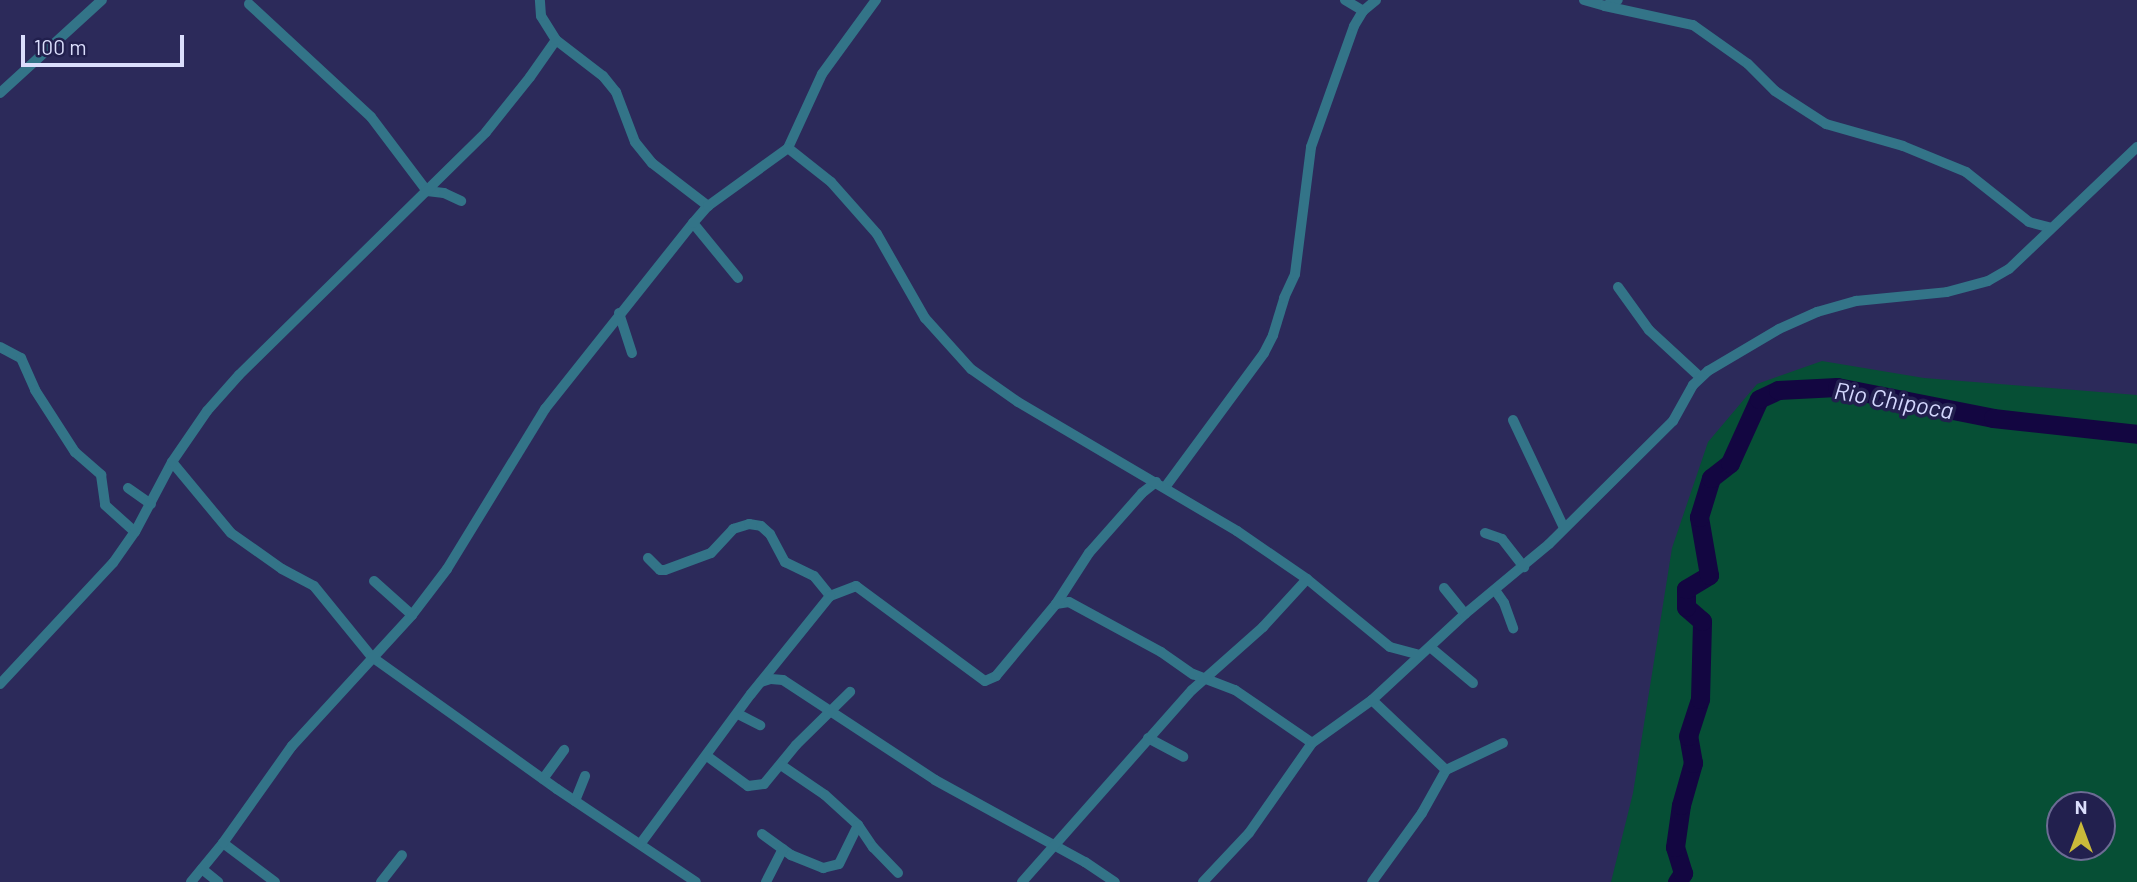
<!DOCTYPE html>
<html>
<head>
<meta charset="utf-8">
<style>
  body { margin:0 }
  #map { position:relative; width:2137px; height:882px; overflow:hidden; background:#2c2a5a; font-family:Barlow,sans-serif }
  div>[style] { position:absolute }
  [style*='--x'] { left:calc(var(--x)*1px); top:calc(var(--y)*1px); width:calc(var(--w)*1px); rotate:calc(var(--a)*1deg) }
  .green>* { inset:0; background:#064f35 }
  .river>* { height:19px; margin:-9.5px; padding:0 9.5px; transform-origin:9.5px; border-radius:9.5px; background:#130641 }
  .minor>* { height:10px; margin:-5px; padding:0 5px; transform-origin:5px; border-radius:5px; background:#337488 }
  span { translate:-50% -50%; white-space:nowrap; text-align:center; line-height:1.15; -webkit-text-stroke:7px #22204e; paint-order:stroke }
  .water-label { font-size:24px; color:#d4d7fe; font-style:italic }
  .north { position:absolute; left:2046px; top:791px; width:70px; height:70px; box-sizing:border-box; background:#22204e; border:2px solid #6c6c94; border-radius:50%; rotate:0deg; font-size:19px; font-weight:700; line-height:28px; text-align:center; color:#dbdefc }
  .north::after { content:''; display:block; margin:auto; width:24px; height:32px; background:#caba3a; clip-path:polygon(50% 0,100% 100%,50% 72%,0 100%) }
  .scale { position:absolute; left:21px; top:35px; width:163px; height:32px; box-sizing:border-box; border:4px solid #dbdefc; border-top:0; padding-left:9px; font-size:21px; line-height:24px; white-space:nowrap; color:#dbdefc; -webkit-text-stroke:5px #22204e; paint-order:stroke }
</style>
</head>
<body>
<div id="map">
  <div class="green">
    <div style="clip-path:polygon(evenodd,1822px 361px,1924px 378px,2137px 395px,2137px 882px,1611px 882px,1633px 793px,1672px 548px,1708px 442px,1757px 384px,1822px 361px,2060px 805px,2102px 805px,2102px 847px,2060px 847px,2060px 805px)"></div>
  </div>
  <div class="river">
    <div style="--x:1677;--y:882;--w:11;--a:-56"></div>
    <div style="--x:1683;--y:873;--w:27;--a:-107"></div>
    <div style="--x:1675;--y:847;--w:42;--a:-81.9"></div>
    <div style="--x:1681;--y:805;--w:44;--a:-74.1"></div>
    <div style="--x:1693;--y:763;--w:27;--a:-100"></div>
    <div style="--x:1688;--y:736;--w:39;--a:-72"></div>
    <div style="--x:1700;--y:699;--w:78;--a:-88.5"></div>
    <div style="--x:1702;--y:621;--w:21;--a:-139"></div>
    <div style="--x:1686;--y:607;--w:18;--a:-90"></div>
    <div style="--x:1686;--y:589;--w:27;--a:-31"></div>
    <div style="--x:1709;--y:575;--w:59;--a:-99.8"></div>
    <div style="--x:1699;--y:517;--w:41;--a:-72.9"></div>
    <div style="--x:1711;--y:478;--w:24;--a:-38"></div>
    <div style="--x:1730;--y:463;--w:70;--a:-65.6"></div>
    <div style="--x:1759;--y:399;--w:21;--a:-25"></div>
    <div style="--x:1778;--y:390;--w:59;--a:-2.9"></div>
    <div style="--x:1837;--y:387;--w:159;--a:11.2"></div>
    <div style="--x:1993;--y:418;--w:145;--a:6.3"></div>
  </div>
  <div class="minor">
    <div style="--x:1345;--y:0;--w:21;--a:31"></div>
    <div style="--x:1363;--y:11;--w:17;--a:-40"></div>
    <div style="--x:1584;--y:0;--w:22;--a:16"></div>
    <div style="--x:1605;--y:6;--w:14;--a:-25"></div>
    <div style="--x:249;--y:4;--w:166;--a:42.8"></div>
    <div style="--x:371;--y:117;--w:93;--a:52.9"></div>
    <div style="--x:427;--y:191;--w:17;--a:7"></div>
    <div style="--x:444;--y:193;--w:19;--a:25"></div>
    <div style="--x:1605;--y:6;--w:90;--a:12.2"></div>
    <div style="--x:1693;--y:25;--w:67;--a:35.3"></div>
    <div style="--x:1748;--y:64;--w:38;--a:45"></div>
    <div style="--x:1775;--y:91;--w:61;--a:32.9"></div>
    <div style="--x:1826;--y:124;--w:80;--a:15.9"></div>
    <div style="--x:1903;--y:146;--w:68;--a:22.4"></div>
    <div style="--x:1966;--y:172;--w:80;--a:38.4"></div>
    <div style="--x:2029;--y:222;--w:23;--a:15"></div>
    <div style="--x:556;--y:40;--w:59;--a:37.5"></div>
    <div style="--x:603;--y:76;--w:21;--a:51"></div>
    <div style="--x:616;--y:92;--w:53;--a:69.2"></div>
    <div style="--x:635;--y:142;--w:27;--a:51"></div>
    <div style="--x:652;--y:163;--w:71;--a:37.5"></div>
    <div style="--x:0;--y:93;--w:138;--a:-42.4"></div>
    <div style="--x:788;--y:148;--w:81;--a:-65.3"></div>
    <div style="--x:822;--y:74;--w:92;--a:-53.9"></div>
    <div style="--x:693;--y:223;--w:71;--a:50.7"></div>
    <div style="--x:1618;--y:287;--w:53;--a:54.2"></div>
    <div style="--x:1649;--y:330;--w:69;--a:42.7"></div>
    <div style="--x:619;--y:313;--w:42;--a:72"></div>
    <div style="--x:0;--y:347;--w:24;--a:28"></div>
    <div style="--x:21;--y:358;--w:35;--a:66"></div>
    <div style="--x:35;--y:390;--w:74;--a:57.2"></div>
    <div style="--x:75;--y:452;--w:35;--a:41"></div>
    <div style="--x:101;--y:475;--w:30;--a:82"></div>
    <div style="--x:105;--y:505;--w:40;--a:42"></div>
    <div style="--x:1513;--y:420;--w:119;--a:64.7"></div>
    <div style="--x:172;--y:462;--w:92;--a:50.3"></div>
    <div style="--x:231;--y:533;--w:62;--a:35.2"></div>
    <div style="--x:282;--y:569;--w:36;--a:28"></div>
    <div style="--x:314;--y:586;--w:92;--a:50.8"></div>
    <div style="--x:372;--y:657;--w:227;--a:35.5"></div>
    <div style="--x:557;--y:789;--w:167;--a:33.8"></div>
    <div style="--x:1166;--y:486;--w:165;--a:-53.6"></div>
    <div style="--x:1264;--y:353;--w:20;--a:-63"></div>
    <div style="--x:1273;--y:335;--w:39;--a:-73"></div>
    <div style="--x:1284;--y:298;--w:26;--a:-65"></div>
    <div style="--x:1295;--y:274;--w:128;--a:-82.8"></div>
    <div style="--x:1311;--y:147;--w:128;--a:-70.4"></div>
    <div style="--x:1354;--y:26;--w:17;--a:-59"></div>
    <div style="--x:128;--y:488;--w:28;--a:35"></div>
    <div style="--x:1485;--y:533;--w:18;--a:19"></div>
    <div style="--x:1502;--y:539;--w:36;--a:52"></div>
    <div style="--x:648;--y:558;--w:17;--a:45"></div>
    <div style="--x:660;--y:570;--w:5;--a:0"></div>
    <div style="--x:665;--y:570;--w:49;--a:-20.3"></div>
    <div style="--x:711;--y:553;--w:33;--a:-47"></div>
    <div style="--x:733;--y:529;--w:17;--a:-17"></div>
    <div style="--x:749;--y:524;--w:12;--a:9"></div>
    <div style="--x:761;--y:526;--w:12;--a:42"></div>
    <div style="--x:770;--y:534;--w:32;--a:62"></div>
    <div style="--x:785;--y:562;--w:32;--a:26"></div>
    <div style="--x:814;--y:576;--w:26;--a:51"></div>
    <div style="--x:830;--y:596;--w:28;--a:-21"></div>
    <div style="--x:856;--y:586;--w:160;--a:36.4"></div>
    <div style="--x:985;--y:681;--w:12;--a:-24"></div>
    <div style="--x:996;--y:676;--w:94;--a:-50.2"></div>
    <div style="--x:1056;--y:604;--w:13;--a:-9"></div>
    <div style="--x:1069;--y:602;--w:105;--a:28.5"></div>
    <div style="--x:1161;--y:652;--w:39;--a:35"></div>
    <div style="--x:1193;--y:674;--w:45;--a:20.9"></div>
    <div style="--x:1235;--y:690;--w:93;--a:34.5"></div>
    <div style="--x:374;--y:581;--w:51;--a:41.8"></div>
    <div style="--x:1444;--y:588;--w:33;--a:51"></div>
    <div style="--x:1495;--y:590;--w:16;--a:55"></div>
    <div style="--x:1504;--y:603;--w:27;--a:70"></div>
    <div style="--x:1056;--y:604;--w:61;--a:-57.1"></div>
    <div style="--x:1089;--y:553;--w:80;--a:-48.5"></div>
    <div style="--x:1142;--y:493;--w:18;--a:-38"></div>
    <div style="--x:1430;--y:647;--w:56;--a:39.9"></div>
    <div style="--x:761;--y:682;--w:10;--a:-17"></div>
    <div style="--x:771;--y:679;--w:12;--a:5"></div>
    <div style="--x:783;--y:680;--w:182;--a:33.3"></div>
    <div style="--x:935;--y:780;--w:171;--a:28.7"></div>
    <div style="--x:1085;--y:862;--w:36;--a:34"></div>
    <div style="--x:0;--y:684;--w:166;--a:-47"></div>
    <div style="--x:113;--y:563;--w:38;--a:-55"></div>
    <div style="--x:135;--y:532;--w:79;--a:-62.1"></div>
    <div style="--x:172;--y:462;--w:62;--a:-55.5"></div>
    <div style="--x:207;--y:411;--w:48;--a:-48.4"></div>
    <div style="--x:239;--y:375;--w:346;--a:-44.5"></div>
    <div style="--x:486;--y:132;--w:70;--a:-51.3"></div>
    <div style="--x:530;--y:77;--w:45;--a:-54.9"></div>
    <div style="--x:556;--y:40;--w:28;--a:-122"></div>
    <div style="--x:541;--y:16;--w:16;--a:-94"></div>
    <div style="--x:1372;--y:700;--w:102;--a:43.4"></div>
    <div style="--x:1446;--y:770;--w:49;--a:119.2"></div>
    <div style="--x:1422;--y:813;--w:85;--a:125.9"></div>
    <div style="--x:738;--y:714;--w:25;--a:27"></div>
    <div style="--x:1148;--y:738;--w:40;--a:28"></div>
    <div style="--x:707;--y:756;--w:51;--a:36.2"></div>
    <div style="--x:748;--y:786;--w:16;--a:-7"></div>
    <div style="--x:764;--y:784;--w:50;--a:-50.6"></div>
    <div style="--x:796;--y:745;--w:76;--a:-44.5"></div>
    <div style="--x:781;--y:765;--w:53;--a:34.3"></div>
    <div style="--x:825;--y:795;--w:45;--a:42.3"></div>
    <div style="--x:858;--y:825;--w:27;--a:56"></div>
    <div style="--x:873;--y:847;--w:36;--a:46"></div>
    <div style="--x:1446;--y:770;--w:63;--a:-25.3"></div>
    <div style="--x:543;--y:779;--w:36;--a:-54"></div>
    <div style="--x:575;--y:801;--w:27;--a:-68"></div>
    <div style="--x:762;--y:834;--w:36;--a:36"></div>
    <div style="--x:791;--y:855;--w:35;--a:22"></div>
    <div style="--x:823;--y:868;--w:16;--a:-14"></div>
    <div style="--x:839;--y:864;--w:43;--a:-64"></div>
    <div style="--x:223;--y:843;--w:65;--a:36.9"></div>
    <div style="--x:641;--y:843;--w:185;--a:-53.6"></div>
    <div style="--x:751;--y:694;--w:126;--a:-51.1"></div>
    <div style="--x:202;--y:869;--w:21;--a:39"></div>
    <div style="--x:191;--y:882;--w:50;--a:-50.6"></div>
    <div style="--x:223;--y:843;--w:119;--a:-54.6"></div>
    <div style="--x:292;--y:746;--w:178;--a:-47.5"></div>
    <div style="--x:412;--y:615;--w:58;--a:-52.7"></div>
    <div style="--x:447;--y:569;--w:188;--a:-58.5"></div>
    <div style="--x:545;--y:409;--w:238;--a:-51.5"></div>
    <div style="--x:693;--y:223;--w:23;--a:-49"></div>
    <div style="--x:708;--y:206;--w:99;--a:-35.9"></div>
    <div style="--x:788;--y:148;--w:55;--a:38.3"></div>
    <div style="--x:831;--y:182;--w:69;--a:48.5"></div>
    <div style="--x:877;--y:234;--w:97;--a:60.3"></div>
    <div style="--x:925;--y:318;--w:69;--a:48"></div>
    <div style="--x:971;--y:369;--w:57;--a:35.1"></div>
    <div style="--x:1018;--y:402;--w:254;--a:30.5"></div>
    <div style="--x:1237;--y:531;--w:85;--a:34.4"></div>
    <div style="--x:1307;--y:579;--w:107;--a:39.3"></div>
    <div style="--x:1390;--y:647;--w:30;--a:15"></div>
    <div style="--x:381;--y:882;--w:34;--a:-52"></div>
    <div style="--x:766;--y:882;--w:37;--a:-63"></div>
    <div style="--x:1022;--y:882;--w:256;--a:-48.5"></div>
    <div style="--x:1192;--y:690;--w:95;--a:-41.6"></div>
    <div style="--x:1263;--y:627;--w:65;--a:-47.5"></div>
    <div style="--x:1203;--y:882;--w:67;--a:-46.8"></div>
    <div style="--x:1249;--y:833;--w:110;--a:-55"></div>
    <div style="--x:1312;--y:743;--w:74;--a:-35.6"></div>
    <div style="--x:1372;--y:700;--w:127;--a:-42.8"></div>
    <div style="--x:1465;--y:614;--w:109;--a:-39.8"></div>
    <div style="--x:1549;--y:544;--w:175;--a:-44.8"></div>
    <div style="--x:1673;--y:421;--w:41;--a:-60.9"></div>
    <div style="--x:1693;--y:385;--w:21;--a:-43"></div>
    <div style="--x:1708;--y:371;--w:82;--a:-30.6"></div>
    <div style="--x:1779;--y:329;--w:42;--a:-24.1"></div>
    <div style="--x:1817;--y:312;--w:41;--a:-15.8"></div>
    <div style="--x:1856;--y:301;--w:91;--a:-5.6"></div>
    <div style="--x:1947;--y:292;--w:42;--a:-15"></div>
    <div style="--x:1988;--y:281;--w:24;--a:-30"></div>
    <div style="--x:2009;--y:269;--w:177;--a:-43.6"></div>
  </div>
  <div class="water-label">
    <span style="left:1894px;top:400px;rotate:10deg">Rio Chipoca</span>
  </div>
  <div class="north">N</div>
  <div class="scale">100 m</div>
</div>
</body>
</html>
